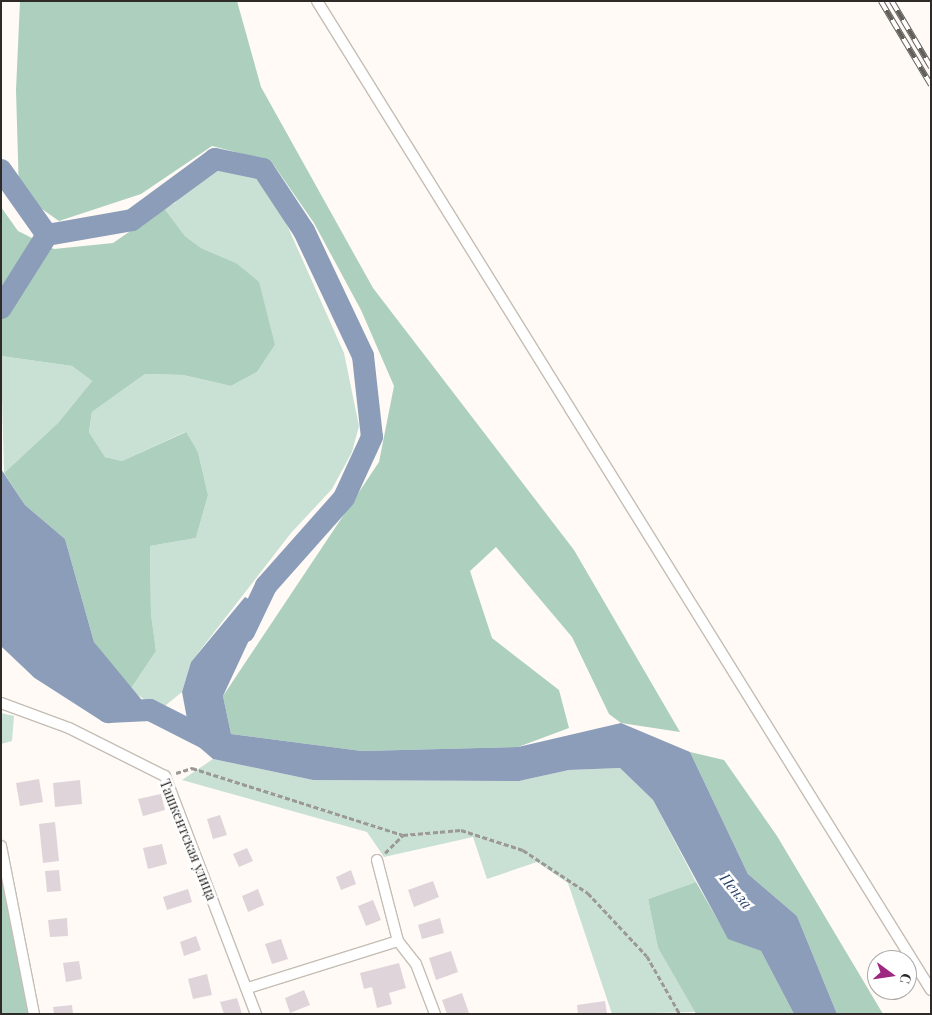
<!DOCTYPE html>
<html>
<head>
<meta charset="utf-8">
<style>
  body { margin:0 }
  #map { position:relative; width:932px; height:1015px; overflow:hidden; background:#fffaf5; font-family:"Playfair Display",serif }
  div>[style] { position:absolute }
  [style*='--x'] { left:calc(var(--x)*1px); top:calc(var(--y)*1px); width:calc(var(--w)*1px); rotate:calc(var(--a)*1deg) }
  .green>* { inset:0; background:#c8e1d4 }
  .forest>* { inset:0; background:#acd0bd }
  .water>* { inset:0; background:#8b9db9 }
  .river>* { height:22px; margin:-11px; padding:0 11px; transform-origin:11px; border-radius:11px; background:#8b9db9 }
  .building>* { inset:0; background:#dfd4da }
  .path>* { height:2.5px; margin-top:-1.25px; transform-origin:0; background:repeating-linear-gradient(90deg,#9c9894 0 5px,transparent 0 7.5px) }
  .roads { filter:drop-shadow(1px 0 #c5beb5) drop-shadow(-1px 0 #c5beb5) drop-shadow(0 1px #c5beb5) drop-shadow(0 -1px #c5beb5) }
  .street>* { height:10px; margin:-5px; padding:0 5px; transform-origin:5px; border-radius:5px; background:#fff }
  .rail>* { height:5.5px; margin-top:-2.75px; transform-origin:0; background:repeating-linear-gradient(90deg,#fff 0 11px,#63605c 0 22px); box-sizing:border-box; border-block:1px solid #63605c }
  span { translate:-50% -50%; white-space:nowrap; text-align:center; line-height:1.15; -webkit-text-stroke:5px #fff; paint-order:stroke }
  .street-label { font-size:14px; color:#2d2a27 }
  .water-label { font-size:15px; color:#28426b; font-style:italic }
  .frame { position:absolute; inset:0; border:2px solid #2d2a27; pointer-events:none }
  .north { position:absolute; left:867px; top:950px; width:50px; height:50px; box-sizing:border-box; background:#fff; border:1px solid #abaaa9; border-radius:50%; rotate:104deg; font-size:14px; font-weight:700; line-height:20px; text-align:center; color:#2d2a27 }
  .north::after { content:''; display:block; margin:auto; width:18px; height:22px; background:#9e277f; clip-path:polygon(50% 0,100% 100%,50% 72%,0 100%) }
</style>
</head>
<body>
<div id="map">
  <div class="green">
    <div style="clip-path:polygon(218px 166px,244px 172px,265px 184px,283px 216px,344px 353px,359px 426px,352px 452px,332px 489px,291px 533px,191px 662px,182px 692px,160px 710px,130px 690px,156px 651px,151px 614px,150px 546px,196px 538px,208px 495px,198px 452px,185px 432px,122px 461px,105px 457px,89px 432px,92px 412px,145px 374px,183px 375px,231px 386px,257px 372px,275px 345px,236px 263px,201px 248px,185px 236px,164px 208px,175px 203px,188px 185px)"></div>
    <div style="clip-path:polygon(1px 356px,72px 366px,92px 381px,58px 423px,4px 473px)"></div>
    <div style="clip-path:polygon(1px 713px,14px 716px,12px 741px,1px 744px)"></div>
    <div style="clip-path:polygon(213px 759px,313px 780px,519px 781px,569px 770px,620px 768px,653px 800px,696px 882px,648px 899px,658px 948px,695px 1012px,612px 1014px,568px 883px,537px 862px,487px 879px,473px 837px,384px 857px,367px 832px,182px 780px)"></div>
  </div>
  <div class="forest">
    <div style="clip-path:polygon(20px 1px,237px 1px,261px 87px,373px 288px,574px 550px,680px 732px,621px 723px,609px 714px,572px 637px,496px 547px,470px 571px,492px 638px,559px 690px,569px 728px,518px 747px,362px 751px,231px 734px,223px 696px,379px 462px,394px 386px,361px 310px,314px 223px,271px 161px,212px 146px,141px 194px,59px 221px,19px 193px,16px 90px)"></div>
    <div style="clip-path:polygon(1px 207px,18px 231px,54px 249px,113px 243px,164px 208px,185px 236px,201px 248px,236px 263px,259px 282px,275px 345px,257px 372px,231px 386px,183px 375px,145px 374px,92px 412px,89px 432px,105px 457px,122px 461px,186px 432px,198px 452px,208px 495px,196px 538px,150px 546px,151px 614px,156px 651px,130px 690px,94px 642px,65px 539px,25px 505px,4px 473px,58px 423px,92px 381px,72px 366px,1px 356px)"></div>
    <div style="clip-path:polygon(690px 752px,724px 760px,777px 836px,883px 1014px,837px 1014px,797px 916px,748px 874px)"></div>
    <div style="clip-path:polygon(1px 868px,29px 1014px,1px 1014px)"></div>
    <div style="clip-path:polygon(696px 882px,728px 938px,761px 951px,794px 1014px,696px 1014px,658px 948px,648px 899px)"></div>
  </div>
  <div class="water">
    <div style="clip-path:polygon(1px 469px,25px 505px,65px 539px,94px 642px,150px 710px,108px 712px,41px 669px,1px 631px)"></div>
    <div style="clip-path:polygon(245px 597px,264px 608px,223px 696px,231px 734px,362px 751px,518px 747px,621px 723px,690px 752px,748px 874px,797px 916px,837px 1014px,794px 1014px,761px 951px,728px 939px,653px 800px,620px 768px,569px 770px,519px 781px,313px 780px,213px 759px,191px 740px,182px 692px,191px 662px)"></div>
  </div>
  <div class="river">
    <div style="--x:1;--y:170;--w:80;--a:54.7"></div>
    <div style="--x:1;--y:308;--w:86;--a:-57.8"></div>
    <div style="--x:47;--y:235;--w:86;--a:-10"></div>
    <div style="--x:132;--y:220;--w:103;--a:-36.3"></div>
    <div style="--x:215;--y:159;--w:49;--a:11.8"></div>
    <div style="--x:263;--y:169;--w:74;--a:56.5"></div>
    <div style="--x:304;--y:231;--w:138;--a:64.7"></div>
    <div style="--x:363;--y:356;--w:81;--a:83.7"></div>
    <div style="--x:372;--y:437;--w:67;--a:114.7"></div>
    <div style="--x:344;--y:498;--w:118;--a:131.6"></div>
    <div style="--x:266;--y:586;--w:51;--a:115.6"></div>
    <div style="--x:1;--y:631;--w:55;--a:43.5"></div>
    <div style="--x:41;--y:669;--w:80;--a:32.7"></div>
    <div style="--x:108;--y:712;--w:42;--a:-2.7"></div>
    <div style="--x:150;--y:710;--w:75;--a:26.9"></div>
  </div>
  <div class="building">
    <div style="clip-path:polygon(39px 779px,43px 802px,20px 806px,16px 783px)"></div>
    <div style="clip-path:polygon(80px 780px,82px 804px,55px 807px,53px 783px)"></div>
    <div style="clip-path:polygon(161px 794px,165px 810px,143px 816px,138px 799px)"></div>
    <div style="clip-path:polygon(220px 815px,227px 835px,213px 839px,207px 819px)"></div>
    <div style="clip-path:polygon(55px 822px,59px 861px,43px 863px,39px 824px)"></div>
    <div style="clip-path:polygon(162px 844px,167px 864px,148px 869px,143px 848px)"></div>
    <div style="clip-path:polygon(247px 848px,253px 861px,239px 867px,233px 854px)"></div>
    <div style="clip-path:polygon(59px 870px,61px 891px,47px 892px,45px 871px)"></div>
    <div style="clip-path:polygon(351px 870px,356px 884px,341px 890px,336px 877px)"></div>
    <div style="clip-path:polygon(433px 881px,439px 897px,414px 907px,408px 890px)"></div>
    <div style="clip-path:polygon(188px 889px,192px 902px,167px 910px,163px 897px)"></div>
    <div style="clip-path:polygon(258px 889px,264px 905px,248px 912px,242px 896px)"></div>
    <div style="clip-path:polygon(373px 900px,381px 920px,366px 926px,358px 906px)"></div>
    <div style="clip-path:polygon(67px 918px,68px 936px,50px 937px,48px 920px)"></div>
    <div style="clip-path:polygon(440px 918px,444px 933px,422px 939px,418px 925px)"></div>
    <div style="clip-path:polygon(196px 936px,201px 950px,184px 956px,180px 942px)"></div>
    <div style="clip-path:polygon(281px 939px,288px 959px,272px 964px,265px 944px)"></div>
    <div style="clip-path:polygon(451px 951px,458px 972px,436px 980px,429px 958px)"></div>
    <div style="clip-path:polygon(79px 961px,82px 979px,66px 982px,63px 963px)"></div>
    <div style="clip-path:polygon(399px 963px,406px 988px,389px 993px,392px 1004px,377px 1008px,372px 987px,364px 989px,360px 973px)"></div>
    <div style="clip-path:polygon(207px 974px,212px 995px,193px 999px,188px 979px)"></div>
    <div style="clip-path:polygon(304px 990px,310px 1005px,290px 1013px,285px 998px)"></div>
    <div style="clip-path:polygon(462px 993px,469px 1013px,447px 1014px,442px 1000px)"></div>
    <div style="clip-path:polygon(237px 998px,242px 1014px,224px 1014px,220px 1002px)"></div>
    <div style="clip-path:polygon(605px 1001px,607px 1014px,578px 1014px,577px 1005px)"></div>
    <div style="clip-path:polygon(72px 1005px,73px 1014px,54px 1014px,53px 1007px)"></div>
  </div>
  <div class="path">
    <div style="--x:176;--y:773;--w:17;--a:-17"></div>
    <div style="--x:192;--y:768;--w:221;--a:17.6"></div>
    <div style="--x:403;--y:835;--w:58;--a:-4.9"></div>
    <div style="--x:461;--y:830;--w:65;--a:17.9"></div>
    <div style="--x:523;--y:850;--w:78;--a:33.5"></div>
    <div style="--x:588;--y:893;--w:86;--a:46.9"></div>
    <div style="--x:647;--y:956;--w:67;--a:60.4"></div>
    <div style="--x:385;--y:853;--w:25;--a:-45"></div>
  </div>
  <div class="roads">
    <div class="street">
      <div style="--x:317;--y:1;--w:1164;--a:58.17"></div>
      <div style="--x:1;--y:703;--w:72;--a:20.2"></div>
      <div style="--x:69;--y:728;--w:107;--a:26.6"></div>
      <div style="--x:165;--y:776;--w:255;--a:69.1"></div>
      <div style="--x:1;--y:846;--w:171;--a:78.9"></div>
      <div style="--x:377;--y:860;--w:84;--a:75.5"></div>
      <div style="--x:248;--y:988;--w:157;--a:-17.4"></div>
      <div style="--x:398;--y:941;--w:29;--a:52"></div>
      <div style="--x:416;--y:964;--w:53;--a:69.2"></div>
    </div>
  </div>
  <div class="rail">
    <div style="--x:881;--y:1;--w:98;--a:59.2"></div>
    <div style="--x:892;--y:1;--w:77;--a:59.4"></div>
  </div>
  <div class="street-label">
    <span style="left:188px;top:840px;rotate:68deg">Ташкентская улица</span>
  </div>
  <div class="water-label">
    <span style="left:736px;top:891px;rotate:51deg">Пенза</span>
  </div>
  <div class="frame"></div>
  <div class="north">С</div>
</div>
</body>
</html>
